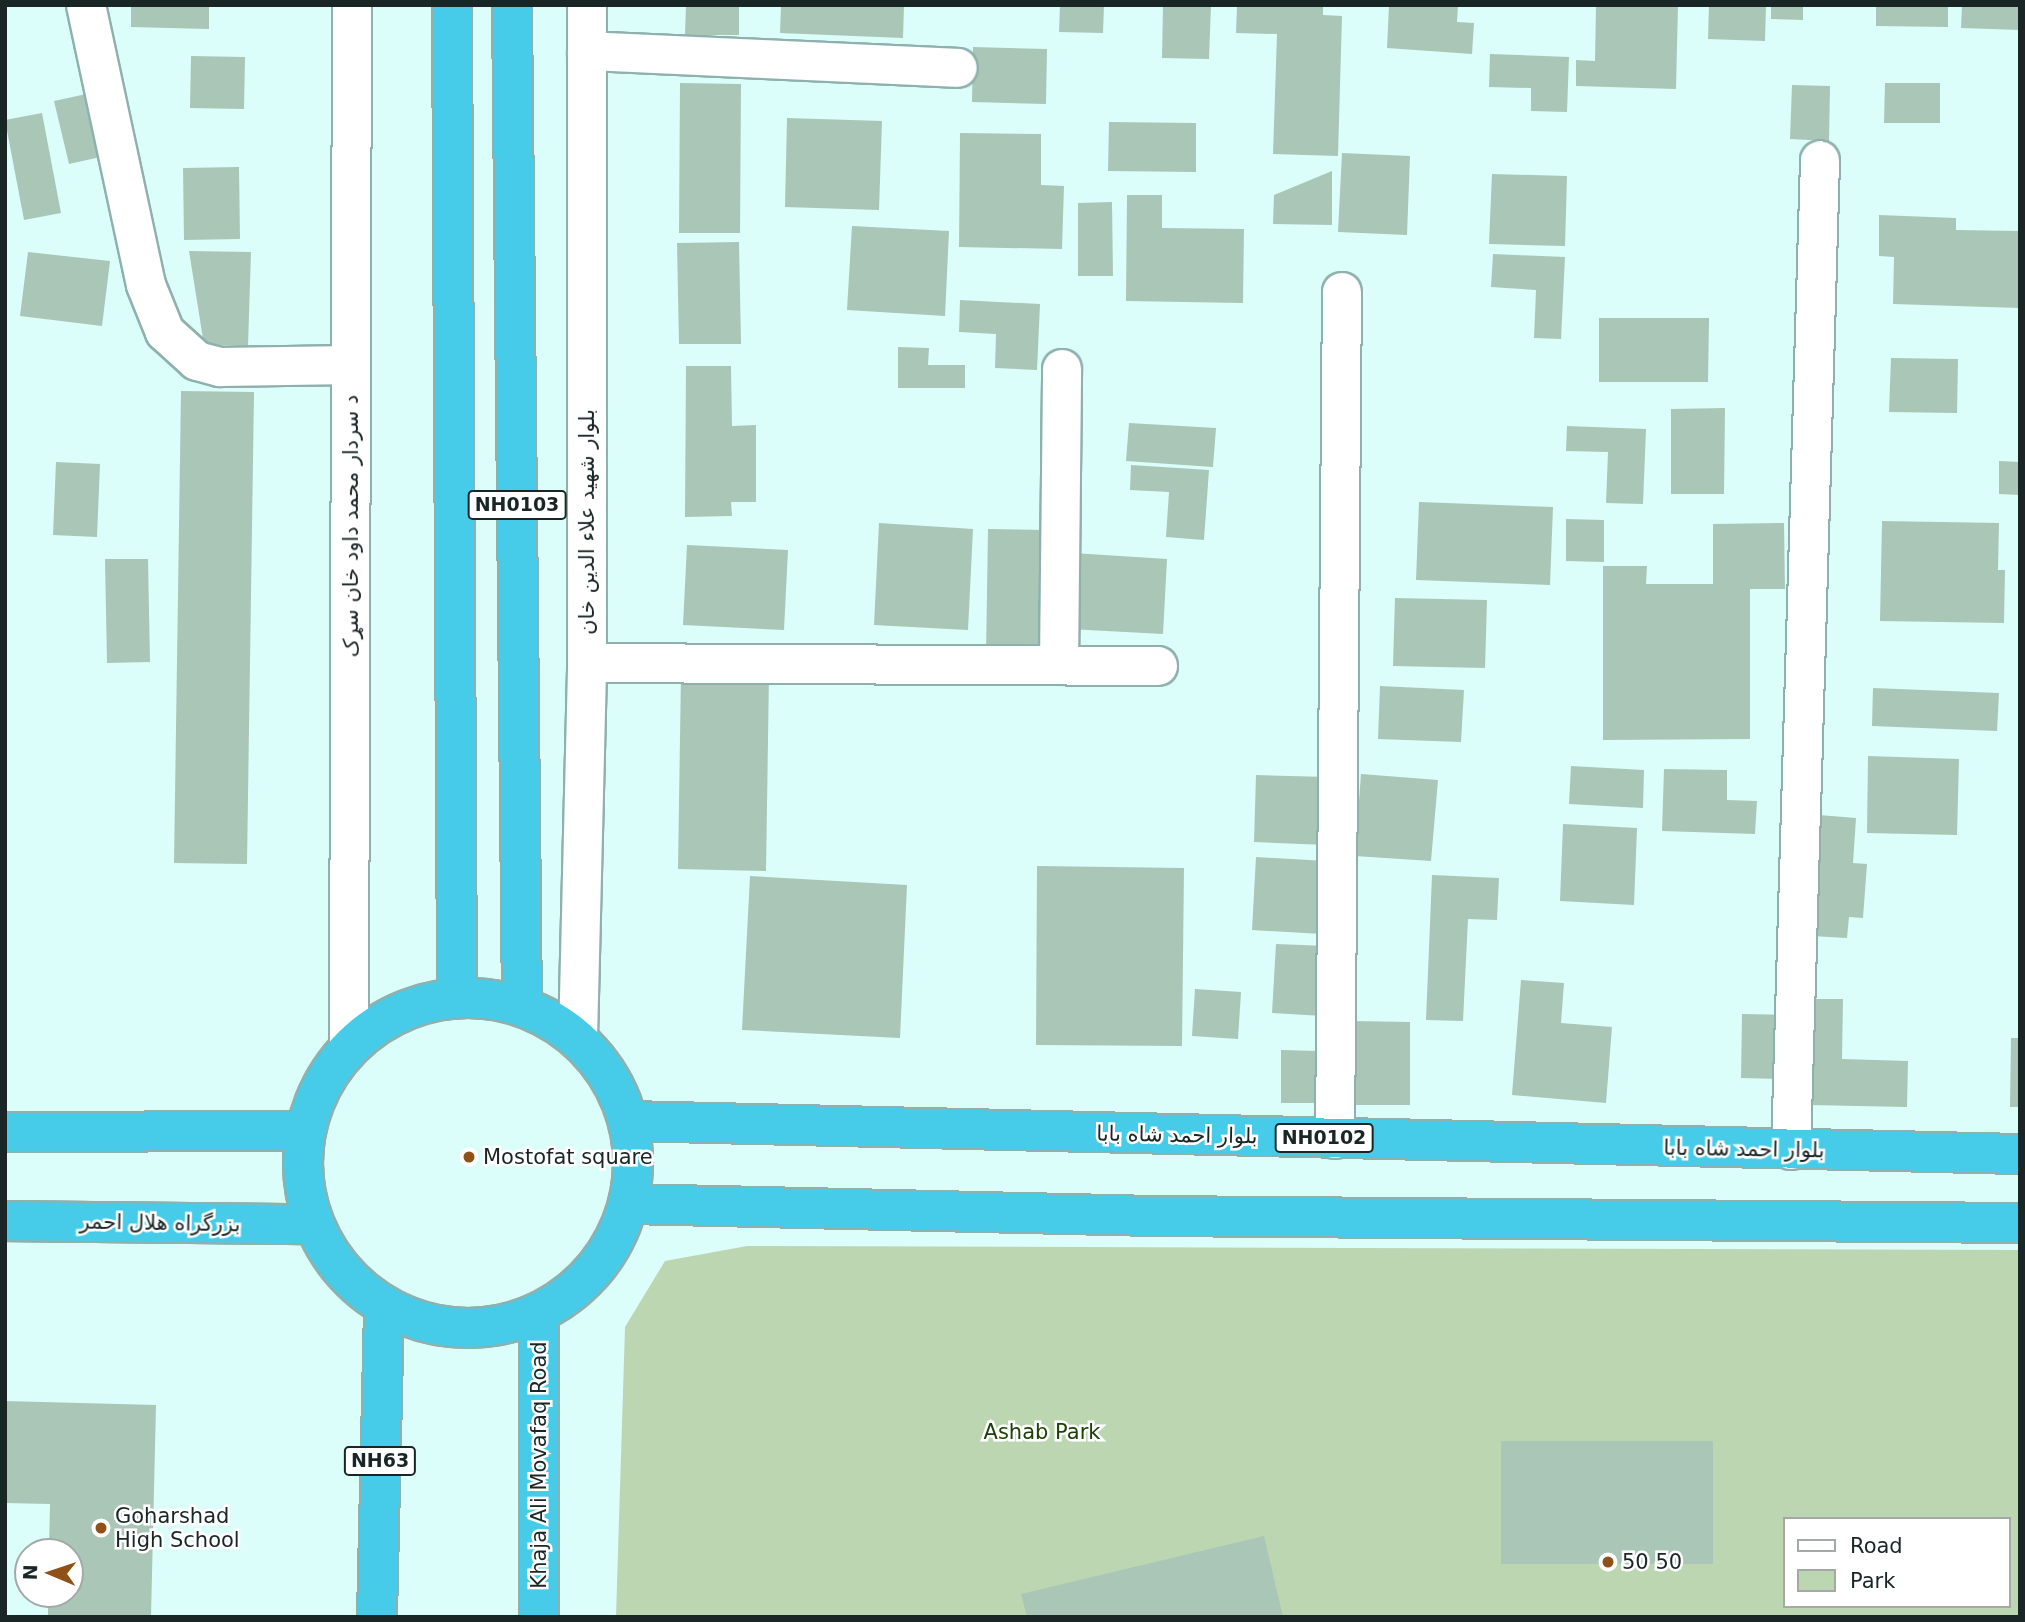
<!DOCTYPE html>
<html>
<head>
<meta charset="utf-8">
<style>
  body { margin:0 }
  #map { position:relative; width:2025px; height:1622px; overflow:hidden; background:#dbfefb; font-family:"DejaVu Sans",Cairo,sans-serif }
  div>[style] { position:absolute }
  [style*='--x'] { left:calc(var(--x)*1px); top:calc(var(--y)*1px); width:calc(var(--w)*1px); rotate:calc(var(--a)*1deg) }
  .green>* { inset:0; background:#bcd6b2 }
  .building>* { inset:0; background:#aac6b7 }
  .roads { filter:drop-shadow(2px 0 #8fb1ae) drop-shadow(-2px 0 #8fb1ae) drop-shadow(0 2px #8fb1ae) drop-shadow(0 -2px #8fb1ae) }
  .minor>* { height:38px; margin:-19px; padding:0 19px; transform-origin:19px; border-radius:19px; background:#fff }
  .highway>* { height:38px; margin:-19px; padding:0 19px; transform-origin:19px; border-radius:19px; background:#46cce9 }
  .highway>.ring { margin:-19px; padding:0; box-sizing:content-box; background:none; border:38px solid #46cce9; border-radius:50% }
  .dots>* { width:19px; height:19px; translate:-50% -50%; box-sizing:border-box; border:4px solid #fff; border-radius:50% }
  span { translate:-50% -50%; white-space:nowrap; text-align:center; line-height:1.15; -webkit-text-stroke:5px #fff; paint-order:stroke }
  .shield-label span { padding:2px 5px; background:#fff; border:2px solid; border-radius:5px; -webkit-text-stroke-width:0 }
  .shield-label { font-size:19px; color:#192625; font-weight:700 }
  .street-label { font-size:21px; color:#192625 }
  .poi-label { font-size:21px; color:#192625 }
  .left { translate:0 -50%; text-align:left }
  .park-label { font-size:21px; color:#1c4106 }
  .frame { position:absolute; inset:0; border:7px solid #192625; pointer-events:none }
  .legend { position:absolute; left:1783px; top:1517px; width:228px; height:91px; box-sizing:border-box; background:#fff; border:2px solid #a3a8a8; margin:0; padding:9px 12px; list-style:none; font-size:21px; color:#192625 }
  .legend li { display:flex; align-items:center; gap:14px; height:35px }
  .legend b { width:35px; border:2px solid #a3a8a8 }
  .north { position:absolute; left:14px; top:1538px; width:70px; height:70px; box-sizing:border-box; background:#fff; border:2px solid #a3a8a8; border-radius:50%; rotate:272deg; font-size:19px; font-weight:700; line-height:28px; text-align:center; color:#192625 }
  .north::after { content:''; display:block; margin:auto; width:24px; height:32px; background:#8f5117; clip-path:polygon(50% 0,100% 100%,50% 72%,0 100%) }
</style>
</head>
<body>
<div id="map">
  <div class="green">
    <div style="clip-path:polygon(evenodd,747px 1246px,2020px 1250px,2020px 1617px,616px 1617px,625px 1327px,665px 1261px,747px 1246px,1785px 1519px,2009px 1519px,2009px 1606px,1785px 1606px,1785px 1519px)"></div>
  </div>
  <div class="building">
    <div style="clip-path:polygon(131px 5px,209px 5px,209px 29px,131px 27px)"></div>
    <div style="clip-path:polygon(686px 5px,739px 5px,739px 35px,685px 35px)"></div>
    <div style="clip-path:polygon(781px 5px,904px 5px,903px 38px,780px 33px)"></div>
    <div style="clip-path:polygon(1060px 5px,1104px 5px,1103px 33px,1059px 32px)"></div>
    <div style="clip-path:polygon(1163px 5px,1211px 5px,1209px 59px,1162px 58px)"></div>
    <div style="clip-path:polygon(1237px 5px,1323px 5px,1323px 15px,1342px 16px,1338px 156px,1273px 154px,1277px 34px,1236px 33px)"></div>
    <div style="clip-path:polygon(1389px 5px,1458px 5px,1457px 22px,1474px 23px,1472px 54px,1387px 48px)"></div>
    <div style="clip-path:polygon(1596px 5px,1678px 5px,1676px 89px,1576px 86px,1576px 60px,1595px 61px)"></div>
    <div style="clip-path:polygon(1709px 5px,1766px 5px,1765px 41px,1708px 39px)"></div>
    <div style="clip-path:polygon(1771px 5px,1803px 5px,1803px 20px,1771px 19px)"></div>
    <div style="clip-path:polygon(1876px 5px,1948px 7px,1948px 27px,1876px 26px)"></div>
    <div style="clip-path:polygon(1962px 5px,2020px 5px,2020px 30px,1961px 28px)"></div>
    <div style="clip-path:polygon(973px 47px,1047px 49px,1046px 104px,972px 102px)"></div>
    <div style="clip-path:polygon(1490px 54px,1569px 57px,1567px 112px,1531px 111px,1531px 88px,1489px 87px)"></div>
    <div style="clip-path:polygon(191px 56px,245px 57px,244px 109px,190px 108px)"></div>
    <div style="clip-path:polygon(680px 83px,741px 84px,740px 233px,679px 233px)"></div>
    <div style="clip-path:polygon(1885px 83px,1940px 83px,1940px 123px,1884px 123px)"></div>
    <div style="clip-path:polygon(1792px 85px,1830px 86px,1829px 141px,1790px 139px)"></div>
    <div style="clip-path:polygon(91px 93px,105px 156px,69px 164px,54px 101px)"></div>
    <div style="clip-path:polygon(42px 113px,61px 213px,24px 220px,5px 120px)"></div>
    <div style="clip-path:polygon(787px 118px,882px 121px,879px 210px,785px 207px)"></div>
    <div style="clip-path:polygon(1109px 122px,1196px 123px,1196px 172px,1108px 171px)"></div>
    <div style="clip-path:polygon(960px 133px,1041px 134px,1041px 185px,1064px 186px,1062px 249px,959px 247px)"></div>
    <div style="clip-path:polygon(1342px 153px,1410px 156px,1407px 235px,1338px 232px)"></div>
    <div style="clip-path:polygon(239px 167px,240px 239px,184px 240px,183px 168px)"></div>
    <div style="clip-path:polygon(1332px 171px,1332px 225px,1273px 224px,1274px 195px)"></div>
    <div style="clip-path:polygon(1492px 174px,1567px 176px,1565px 246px,1489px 244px)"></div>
    <div style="clip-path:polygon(1127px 195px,1162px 195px,1162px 228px,1244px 229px,1243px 303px,1126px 301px)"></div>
    <div style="clip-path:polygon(1112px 202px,1113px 276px,1078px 276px,1078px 203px)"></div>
    <div style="clip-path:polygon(1879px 215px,1956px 218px,1956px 230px,2020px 231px,2020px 308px,1893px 304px,1894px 257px,1879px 256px)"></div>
    <div style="clip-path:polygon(852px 226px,949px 231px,945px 316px,847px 310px)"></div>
    <div style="clip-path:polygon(739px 242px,741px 344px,679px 344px,677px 243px)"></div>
    <div style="clip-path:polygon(189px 251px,251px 252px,248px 346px,204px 345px)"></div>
    <div style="clip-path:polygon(28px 252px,110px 261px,102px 326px,20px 316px)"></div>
    <div style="clip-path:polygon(1493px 254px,1565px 257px,1561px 339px,1534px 338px,1536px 290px,1491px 287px)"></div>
    <div style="clip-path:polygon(960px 300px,1040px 304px,1037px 370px,995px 368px,996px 334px,959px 332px)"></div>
    <div style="clip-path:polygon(1599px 318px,1709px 318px,1708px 382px,1599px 382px)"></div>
    <div style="clip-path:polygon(898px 347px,929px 348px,928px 365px,965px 365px,965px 388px,898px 388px)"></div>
    <div style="clip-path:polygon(1891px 358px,1958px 359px,1957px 413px,1889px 412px)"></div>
    <div style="clip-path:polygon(686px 366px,731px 366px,732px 426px,756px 425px,756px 502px,731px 502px,732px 516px,685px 517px)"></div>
    <div style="clip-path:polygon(181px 391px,254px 392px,247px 864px,174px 863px)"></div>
    <div style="clip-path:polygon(1725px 408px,1724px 494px,1671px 494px,1671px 409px)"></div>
    <div style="clip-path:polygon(1129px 423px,1216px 428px,1213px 467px,1126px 461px)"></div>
    <div style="clip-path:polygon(1567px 426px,1646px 429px,1643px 504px,1606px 503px,1608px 452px,1566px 451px)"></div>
    <div style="clip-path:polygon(1999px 461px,2020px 462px,2020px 495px,1999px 494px)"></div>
    <div style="clip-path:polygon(56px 462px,100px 464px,97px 537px,53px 535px)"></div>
    <div style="clip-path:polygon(1131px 465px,1209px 470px,1204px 540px,1166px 537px,1169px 492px,1130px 490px)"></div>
    <div style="clip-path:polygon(1419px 502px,1553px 507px,1550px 585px,1416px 580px)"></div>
    <div style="clip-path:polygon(1566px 519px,1604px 520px,1604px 562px,1566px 561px)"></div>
    <div style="clip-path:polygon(1882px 521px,1999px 523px,1998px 570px,2005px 570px,2004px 623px,1880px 621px)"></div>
    <div style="clip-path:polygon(879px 523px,973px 529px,968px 630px,874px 625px)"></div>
    <div style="clip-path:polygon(1784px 523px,1785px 589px,1750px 589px,1750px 739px,1603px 740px,1603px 566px,1647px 566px,1646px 584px,1713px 584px,1713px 524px)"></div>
    <div style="clip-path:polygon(988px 529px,1048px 530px,1046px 655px,986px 654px)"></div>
    <div style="clip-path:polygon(687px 545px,788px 550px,784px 630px,683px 625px)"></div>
    <div style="clip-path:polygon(1073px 553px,1167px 559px,1163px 634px,1069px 629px)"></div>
    <div style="clip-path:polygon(105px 559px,148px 559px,150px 662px,107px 663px)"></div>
    <div style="clip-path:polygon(1395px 598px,1487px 600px,1485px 668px,1393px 666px)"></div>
    <div style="clip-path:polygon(681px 673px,769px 675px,766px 871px,678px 869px)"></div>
    <div style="clip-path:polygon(1380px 686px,1464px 690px,1461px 742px,1378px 739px)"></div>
    <div style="clip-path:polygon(1873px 688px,1999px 693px,1997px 731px,1872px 726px)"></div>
    <div style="clip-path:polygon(1868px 756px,1959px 759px,1957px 835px,1867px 833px)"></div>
    <div style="clip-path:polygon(1571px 766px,1644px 770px,1643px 808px,1569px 804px)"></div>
    <div style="clip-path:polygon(1664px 769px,1727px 770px,1727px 800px,1757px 801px,1755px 834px,1662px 831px)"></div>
    <div style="clip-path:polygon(1361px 774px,1438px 780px,1431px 861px,1355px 856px)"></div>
    <div style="clip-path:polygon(1256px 775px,1329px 777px,1327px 845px,1254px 842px)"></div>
    <div style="clip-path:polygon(1819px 815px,1856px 818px,1853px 863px,1867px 864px,1863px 918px,1849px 917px,1847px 938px,1811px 936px)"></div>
    <div style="clip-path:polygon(1563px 824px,1637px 828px,1634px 905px,1560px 901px)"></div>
    <div style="clip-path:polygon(1256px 857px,1326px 861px,1322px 934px,1252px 930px)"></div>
    <div style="clip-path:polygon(1037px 866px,1184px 868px,1182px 1046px,1036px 1045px)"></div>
    <div style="clip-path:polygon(1432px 875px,1499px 878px,1497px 920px,1468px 919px,1463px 1021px,1426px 1020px)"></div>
    <div style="clip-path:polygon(750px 876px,907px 885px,900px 1038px,742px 1030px)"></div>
    <div style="clip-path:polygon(1276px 944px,1327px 946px,1323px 1016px,1272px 1013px)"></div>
    <div style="clip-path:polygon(1521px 980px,1564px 983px,1561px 1023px,1612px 1027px,1606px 1103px,1512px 1095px)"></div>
    <div style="clip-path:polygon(1195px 989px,1241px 992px,1238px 1039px,1192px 1036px)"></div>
    <div style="clip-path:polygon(1811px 999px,1843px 999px,1842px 1059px,1908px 1061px,1907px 1107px,1809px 1105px)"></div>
    <div style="clip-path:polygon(1742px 1014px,1786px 1015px,1784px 1079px,1741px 1078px)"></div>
    <div style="clip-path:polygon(1352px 1021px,1410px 1022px,1410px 1105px,1351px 1105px)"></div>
    <div style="clip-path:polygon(2011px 1038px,2020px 1038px,2020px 1107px,2010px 1107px)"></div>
    <div style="clip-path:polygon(1281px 1050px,1319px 1051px,1319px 1103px,1281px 1103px)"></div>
    <div style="clip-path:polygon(5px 1401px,156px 1405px,151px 1617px,48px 1617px,48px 1594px,70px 1594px,70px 1552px,49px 1552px,50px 1504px,5px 1503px)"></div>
    <div style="clip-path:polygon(1501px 1441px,1713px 1441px,1713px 1564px,1501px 1564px)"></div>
    <div style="clip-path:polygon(1264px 1536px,1283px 1617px,1027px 1617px,1021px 1594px)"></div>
  </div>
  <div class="roads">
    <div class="minor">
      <div style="--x:86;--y:5;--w:286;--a:77.9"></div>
      <div style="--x:146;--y:285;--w:51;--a:68"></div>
      <div style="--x:165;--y:332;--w:43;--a:42.2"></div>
      <div style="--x:197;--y:361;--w:24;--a:15"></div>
      <div style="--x:220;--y:367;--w:131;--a:-0.9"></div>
      <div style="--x:587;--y:51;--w:371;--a:2.6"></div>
      <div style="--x:587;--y:663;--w:571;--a:0.3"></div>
      <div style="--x:1059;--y:665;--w:296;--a:-89.4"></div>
      <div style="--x:578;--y:1038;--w:375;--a:-88.6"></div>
      <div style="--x:587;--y:663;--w:658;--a:-90"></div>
      <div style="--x:349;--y:1048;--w:1043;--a:-89.84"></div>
      <div style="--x:1335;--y:1139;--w:847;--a:-89.53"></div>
      <div style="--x:1791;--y:1150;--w:990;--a:-88.32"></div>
    </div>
    <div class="highway">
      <div style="--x:452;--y:5;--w:992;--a:89.71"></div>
      <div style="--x:512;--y:5;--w:1001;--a:89.43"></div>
      <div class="ring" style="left:303px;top:998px;width:292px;height:292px"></div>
      <div style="--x:628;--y:1121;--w:1392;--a:1.36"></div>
      <div style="--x:5;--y:1132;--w:301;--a:-0.2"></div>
      <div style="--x:629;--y:1204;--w:523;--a:1.31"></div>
      <div style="--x:1152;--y:1216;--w:868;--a:0.46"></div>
      <div style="--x:5;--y:1221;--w:309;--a:0.6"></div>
      <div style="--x:539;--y:1314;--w:303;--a:90"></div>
      <div style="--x:377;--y:1617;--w:311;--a:-88.7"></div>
    </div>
  </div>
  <div class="dots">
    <div style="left:469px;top:1157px;background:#8f5117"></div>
    <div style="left:101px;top:1528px;background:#8f5117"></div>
    <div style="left:1608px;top:1562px;background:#8f5117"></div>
  </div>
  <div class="shield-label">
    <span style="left:517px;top:505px">NH0103</span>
    <span style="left:1324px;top:1138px">NH0102</span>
    <span style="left:380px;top:1461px">NH63</span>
  </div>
  <div class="street-label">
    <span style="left:587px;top:522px;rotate:-90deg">بلوار شهید علاء الدین خان</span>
    <span style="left:351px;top:526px;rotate:-90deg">د سردار محمد داود خان سړک</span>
    <span style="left:1177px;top:1135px;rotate:1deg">بلوار احمد شاه بابا</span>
    <span style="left:1744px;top:1149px;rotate:1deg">بلوار احمد شاه بابا</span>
    <span style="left:160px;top:1223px;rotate:1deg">بزرگراه هلال احمر</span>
    <span style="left:539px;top:1465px;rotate:-90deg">Khaja Ali Movafaq Road</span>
  </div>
  <div class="poi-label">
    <span class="left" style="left:483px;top:1157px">Mostofat square</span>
    <span class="left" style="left:115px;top:1528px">Goharshad<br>High School</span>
    <span class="left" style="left:1622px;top:1562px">50 50</span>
  </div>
  <div class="park-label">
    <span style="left:1042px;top:1432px">Ashab Park</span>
  </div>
  <div class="frame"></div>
  <ul class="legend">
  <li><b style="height:9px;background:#fff"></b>Road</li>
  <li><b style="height:19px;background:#bcd6b2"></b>Park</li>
  </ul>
  <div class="north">N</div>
</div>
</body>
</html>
